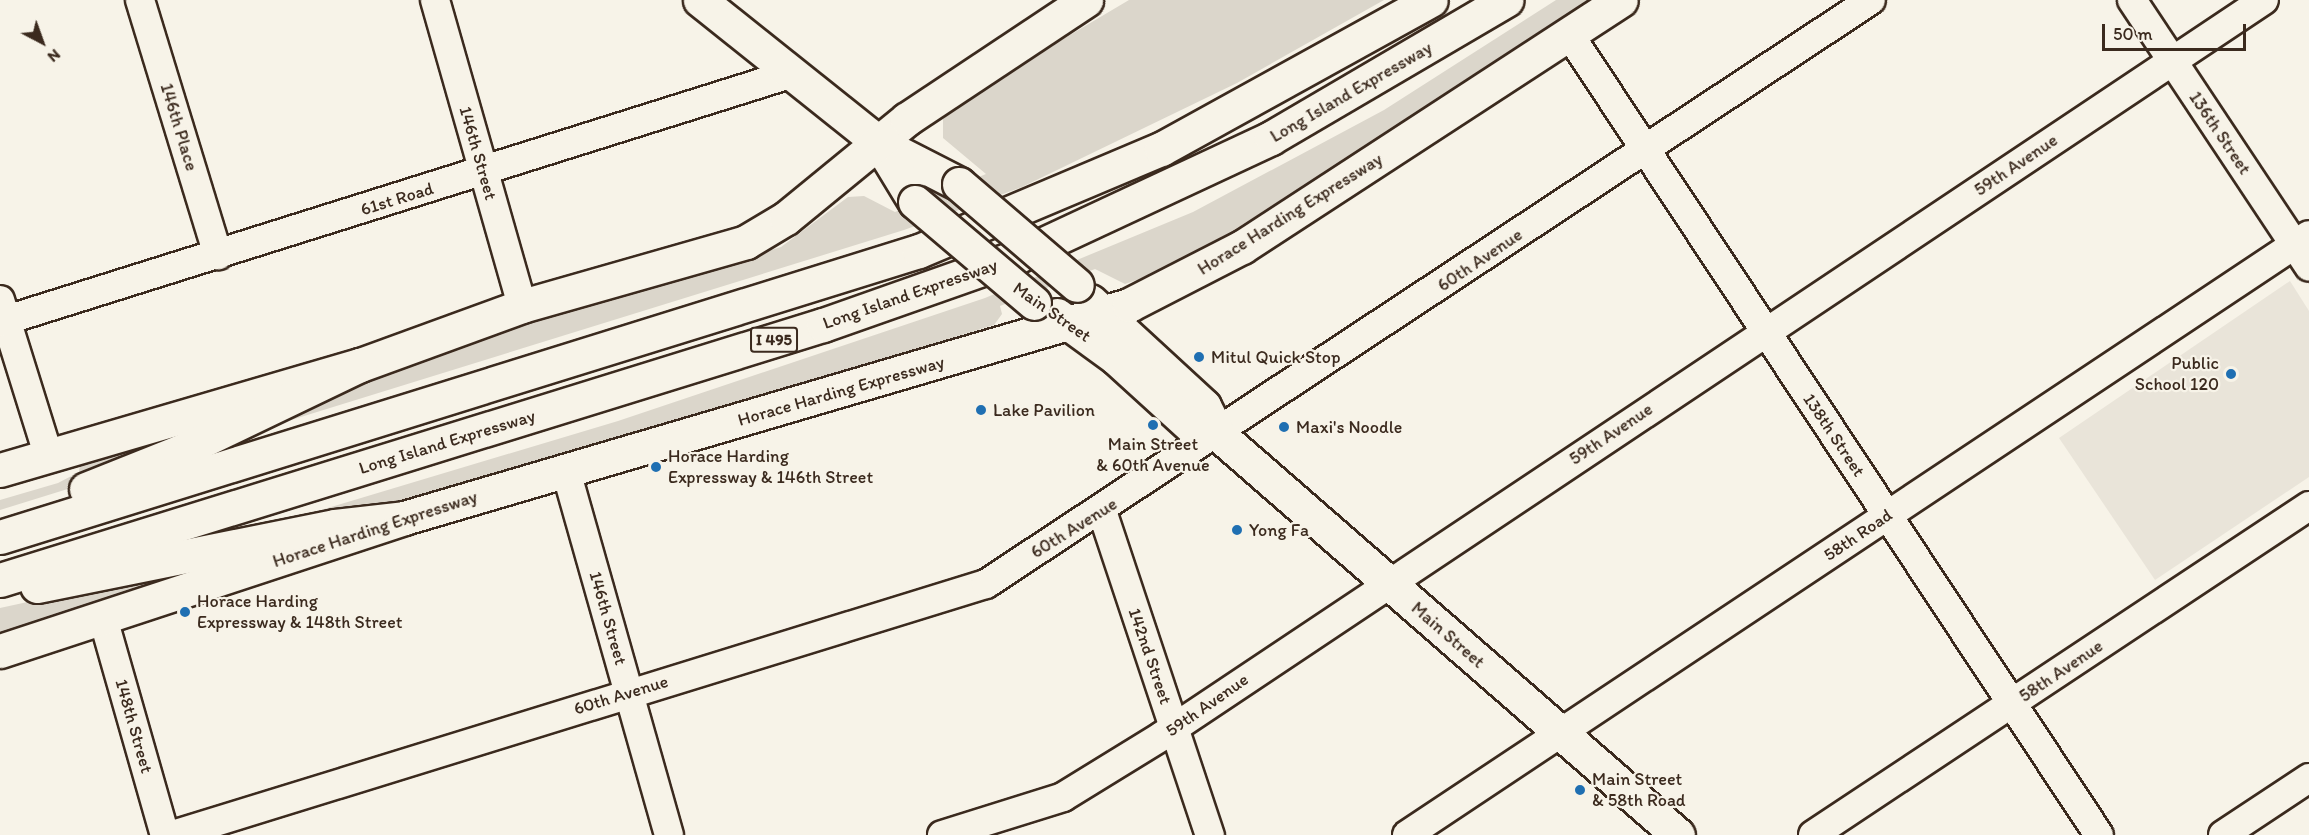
<!DOCTYPE html>
<html>
<head>
<meta charset="utf-8">
<style>
  body { margin:0 }
  #map { position:relative; width:2309px; height:835px; overflow:hidden; background:#f7f3e8; font-family:Itim,sans-serif }
  div>[style] { position:absolute }
  [style*='--x'] { left:calc(var(--x)*1px); top:calc(var(--y)*1px); width:calc(var(--w)*1px); rotate:calc(var(--a)*1deg) }
  .built>* { inset:0; background:#e9e4d9 }
  .green>* { inset:0; background:#dbd6cb }
  .roads { filter:drop-shadow(2px 0 #3b2a1e) drop-shadow(-2px 0 #3b2a1e) drop-shadow(0 2px #3b2a1e) drop-shadow(0 -2px #3b2a1e) }
  .minor>* { height:28px; margin:-14px; padding:0 14px; transform-origin:14px; border-radius:14px; background:#f7f3e8 }
  .major>* { height:33px; margin:-16.5px; padding:0 16.5px; transform-origin:16.5px; border-radius:16.5px; background:#f7f3e8 }
  .highway>* { height:33px; margin:-16.5px; padding:0 16.5px; transform-origin:16.5px; border-radius:16.5px; background:#f7f3e8 }
  .bridges { filter:drop-shadow(2px 0 #3b2a1e) drop-shadow(-2px 0 #3b2a1e) drop-shadow(0 2px #3b2a1e) drop-shadow(0 -2px #3b2a1e) }
  .major-bridge>* { height:33px; margin:-16.5px; padding:0 16.5px; transform-origin:16.5px; border-radius:16.5px; background:#f7f3e8 }
  .dots>* { width:16px; height:16px; translate:-50% -50%; box-sizing:border-box; border:3px solid #f7f3e8; border-radius:50% }
  span { translate:-50% -50%; white-space:nowrap; text-align:center; line-height:1.15; -webkit-text-stroke:4.5px #f7f3e8; paint-order:stroke }
  .shield-label span { padding:2px 4px; background:#f7f3e8; border:2px solid; border-radius:4px; -webkit-text-stroke-width:0 }
  .shield-label { font-size:16px; color:#3b2a1e; font-weight:700 }
  .street-label { font-size:18px; color:#3b2a1e }
  .poi-label { font-size:18px; color:#3b2a1e }
  .left { translate:0 -50%; text-align:left }
  .right { translate:-100% -50%; text-align:right }
  .north { position:absolute; left:12px; top:12px; width:60px; height:60px; -webkit-text-stroke:4px #f7f3e8; paint-order:stroke; rotate:139deg; font-size:16px; font-weight:700; line-height:24px; text-align:center; color:#3b2a1e }
  .north::after { content:''; display:block; margin:auto; width:21px; height:27px; background:#3b2a1e; clip-path:polygon(50% 0,100% 100%,50% 72%,0 100%) }
  .scale { position:absolute; left:2102px; top:24px; width:144px; height:27px; box-sizing:border-box; border:3px solid #3b2a1e; border-top:0; padding-left:8px; font-size:18px; line-height:21px; white-space:nowrap; color:#3b2a1e; -webkit-text-stroke:4px #f7f3e8; paint-order:stroke }
</style>
</head>
<body>
<div id="map">
  <div class="built">
    <div style="clip-path:polygon(2290px 281px,2309px 311px,2309px 477px,2155px 580px,2059px 438px)"></div>
  </div>
  <div class="green">
    <div style="clip-path:polygon(1129px 0,1384px 0,1237px 83px,1022px 187px,904px 230px,230px 439px,374px 371px,781px 247px,848px 197px,864px 196px,895px 212px,986px 174px,943px 138px,943px 119px,994px 80px)"></div>
    <div style="clip-path:polygon(1556px 0,1597px 0,1177px 266px,1125px 284px,1095px 269px,1000px 306px,1002px 314px,994px 325px,436px 498px,251px 531px,618px 421px,985px 298px,1193px 212px,1384px 110px)"></div>
    <div style="clip-path:polygon(188px 427px,116px 474px,0 510px,0 500px,58px 483px,79px 472px,80px 462px)"></div>
    <div style="clip-path:polygon(262px 551px,0 636px,0 608px)"></div>
  </div>
  <div class="roads">
    <div class="minor">
      <div style="--x:140;--y:0;--w:267;--a:73"></div>
      <div style="--x:435;--y:0;--w:318;--a:74.1"></div>
      <div style="--x:2132;--y:0;--w:320;--a:56.4"></div>
      <div style="--x:1569;--y:34;--w:960;--a:56.51"></div>
      <div style="--x:0;--y:300;--w:161;--a:72.7"></div>
      <div style="--x:0;--y:322;--w:831;--a:-17.43"></div>
      <div style="--x:566;--y:471;--w:378;--a:74.2"></div>
      <div style="--x:1102;--y:511;--w:342;--a:71.6"></div>
      <div style="--x:103;--y:618;--w:226;--a:74.1"></div>
      <div style="--x:173;--y:835;--w:851;--a:-17.16"></div>
      <div style="--x:986;--y:584;--w:1060;--a:-33.42"></div>
      <div style="--x:942;--y:835;--w:127;--a:-17.4"></div>
      <div style="--x:1063;--y:797;--w:116;--a:-31.6"></div>
      <div style="--x:1162;--y:736;--w:1325;--a:-33.74"></div>
      <div style="--x:1407;--y:835;--w:1083;--a:-33.63"></div>
      <div style="--x:1813;--y:835;--w:595;--a:-33.56"></div>
      <div style="--x:2223;--y:835;--w:103;--a:-33.5"></div>
    </div>
    <div class="major">
      <div style="--x:700;--y:0;--w:229;--a:38.6"></div>
      <div style="--x:879;--y:143;--w:90;--a:27.1"></div>
      <div style="--x:879;--y:143;--w:69;--a:58.6"></div>
      <div style="--x:1090;--y:301;--w:155;--a:42.6"></div>
      <div style="--x:1204;--y:406;--w:31;--a:63"></div>
      <div style="--x:1218;--y:434;--w:610;--a:41.08"></div>
      <div style="--x:1057;--y:315;--w:73;--a:36.1"></div>
      <div style="--x:1116;--y:358;--w:104;--a:42.3"></div>
      <div style="--x:1193;--y:428;--w:26;--a:13"></div>
      <div style="--x:0;--y:470;--w:375;--a:-16.3"></div>
      <div style="--x:360;--y:365;--w:172;--a:-20"></div>
      <div style="--x:522;--y:306;--w:233;--a:-15.9"></div>
      <div style="--x:746;--y:242;--w:47;--a:-31"></div>
      <div style="--x:786;--y:218;--w:156;--a:-39.3"></div>
      <div style="--x:907;--y:119;--w:215;--a:-33.6"></div>
      <div style="--x:0;--y:651;--w:425;--a:-18.2"></div>
      <div style="--x:404;--y:518;--w:756;--a:-16.37"></div>
      <div style="--x:1129;--y:305;--w:127;--a:-27.2"></div>
      <div style="--x:1242;--y:247;--w:452;--a:-33.1"></div>
    </div>
    <div class="highway">
      <div style="--x:86;--y:489;--w:100;--a:-21.7"></div>
      <div style="--x:179;--y:452;--w:201;--a:-25.7"></div>
      <div style="--x:0;--y:537;--w:962;--a:-17.29"></div>
      <div style="--x:919;--y:251;--w:263;--a:-22.9"></div>
      <div style="--x:1161;--y:149;--w:308;--a:-28.9"></div>
      <div style="--x:0;--y:580;--w:862;--a:-17.22"></div>
      <div style="--x:823;--y:325;--w:205;--a:-19.4"></div>
      <div style="--x:1016;--y:257;--w:281;--a:-25"></div>
      <div style="--x:1271;--y:138;--w:273;--a:-30.4"></div>
      <div style="--x:37;--y:586;--w:304;--a:-11.4"></div>
      <div style="--x:335;--y:526;--w:69;--a:-6.6"></div>
    </div>
  </div>
  <div class="bridges">
    <div class="major-bridge">
      <div style="--x:959;--y:184;--w:155;--a:40.6"></div>
      <div style="--x:915;--y:202;--w:156;--a:40.3"></div>
    </div>
  </div>
  <div class="dots">
    <div style="left:1199px;top:357px;background:#1f6fb2"></div>
    <div style="left:2231px;top:374px;background:#1f6fb2"></div>
    <div style="left:981px;top:410px;background:#1f6fb2"></div>
    <div style="left:1153px;top:425px;background:#1f6fb2"></div>
    <div style="left:1284px;top:427px;background:#1f6fb2"></div>
    <div style="left:656px;top:467px;background:#1f6fb2"></div>
    <div style="left:1237px;top:530px;background:#1f6fb2"></div>
    <div style="left:185px;top:612px;background:#1f6fb2"></div>
    <div style="left:1580px;top:790px;background:#1f6fb2"></div>
  </div>
  <div class="shield-label">
    <span style="left:774px;top:340px">I 495</span>
  </div>
  <div class="street-label">
    <span style="left:1351px;top:92px;rotate:-30deg">Long Island Expressway</span>
    <span style="left:179px;top:127px;rotate:73deg">146th Place</span>
    <span style="left:2220px;top:133px;rotate:56deg">136th Street</span>
    <span style="left:478px;top:153px;rotate:74deg">146th Street</span>
    <span style="left:2016px;top:165px;rotate:-34deg">59th Avenue</span>
    <span style="left:397px;top:199px;rotate:-17deg">61st Road</span>
    <span style="left:1290px;top:214px;rotate:-32deg">Horace Harding Expressway</span>
    <span style="left:1480px;top:260px;rotate:-34deg">60th Avenue</span>
    <span style="left:910px;top:294px;rotate:-19deg">Long Island Expressway</span>
    <span style="left:1052px;top:312px;rotate:35deg">Main Street</span>
    <span style="left:841px;top:391px;rotate:-16deg">Horace Harding Expressway</span>
    <span style="left:1611px;top:434px;rotate:-34deg">59th Avenue</span>
    <span style="left:1834px;top:435px;rotate:56deg">138th Street</span>
    <span style="left:447px;top:442px;rotate:-17deg">Long Island Expressway</span>
    <span style="left:1074px;top:528px;rotate:-32deg">60th Avenue</span>
    <span style="left:375px;top:529px;rotate:-18deg">Horace Harding Expressway</span>
    <span style="left:1858px;top:535px;rotate:-34deg">58th Road</span>
    <span style="left:608px;top:618px;rotate:74deg">146th Street</span>
    <span style="left:1448px;top:635px;rotate:41deg">Main Street</span>
    <span style="left:1150px;top:656px;rotate:71deg">142nd Street</span>
    <span style="left:2061px;top:671px;rotate:-34deg">58th Avenue</span>
    <span style="left:621px;top:695px;rotate:-17deg">60th Avenue</span>
    <span style="left:1207px;top:705px;rotate:-35deg">59th Avenue</span>
    <span style="left:134px;top:726px;rotate:74deg">148th Street</span>
  </div>
  <div class="poi-label">
    <span class="left" style="left:1211px;top:357px">Mitul Quick Stop</span>
    <span class="right" style="left:2219px;top:374px">Public<br>School 120</span>
    <span class="left" style="left:993px;top:410px">Lake Pavilion</span>
    <span class="left" style="left:1296px;top:427px">Maxi's Noodle</span>
    <span style="left:1153px;top:455px">Main Street<br>&amp; 60th Avenue</span>
    <span class="left" style="left:668px;top:467px">Horace Harding<br>Expressway &amp; 146th Street</span>
    <span class="left" style="left:1249px;top:530px">Yong Fa</span>
    <span class="left" style="left:197px;top:612px">Horace Harding<br>Expressway &amp; 148th Street</span>
    <span class="left" style="left:1592px;top:790px">Main Street<br>&amp; 58th Road</span>
  </div>
  <div class="north">N</div>
  <div class="scale">50 m</div>
</div>
</body>
</html>
